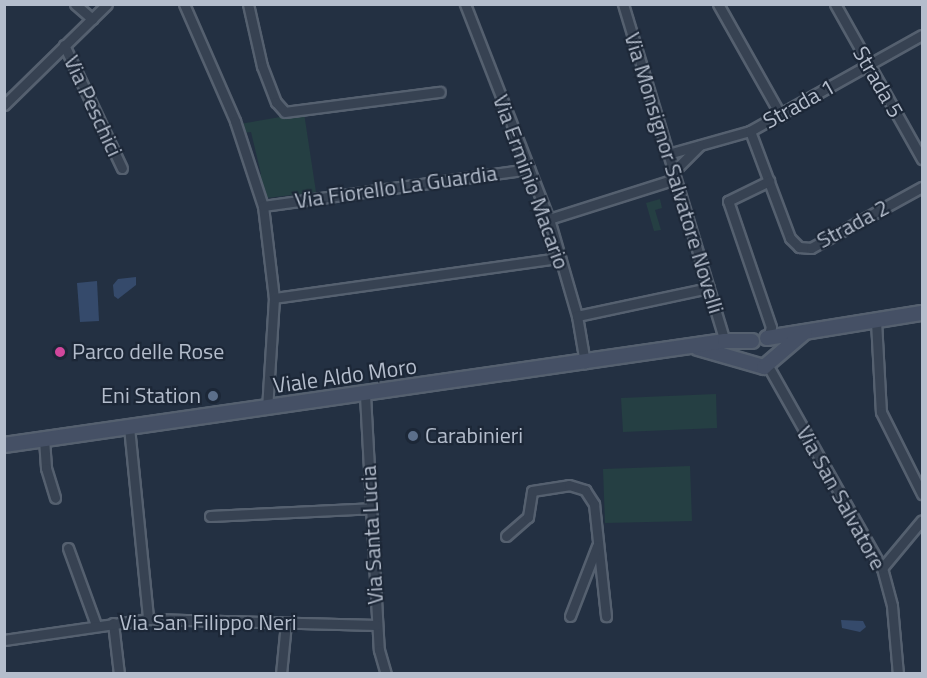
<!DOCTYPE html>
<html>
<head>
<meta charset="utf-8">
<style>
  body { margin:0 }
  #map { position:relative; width:927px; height:678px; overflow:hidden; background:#233042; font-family:"Titillium Web",sans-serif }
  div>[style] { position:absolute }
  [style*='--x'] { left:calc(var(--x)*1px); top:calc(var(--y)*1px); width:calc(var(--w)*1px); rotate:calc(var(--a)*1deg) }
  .green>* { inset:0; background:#253f43 }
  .water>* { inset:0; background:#354a6b }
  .roads { filter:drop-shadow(2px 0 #55606f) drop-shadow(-2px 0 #55606f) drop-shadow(0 2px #55606f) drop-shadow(0 -2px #55606f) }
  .minor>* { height:9px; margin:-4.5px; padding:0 4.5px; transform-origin:4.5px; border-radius:4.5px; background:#374252 }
  .secondary>* { height:14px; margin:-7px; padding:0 7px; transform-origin:7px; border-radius:7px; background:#455065 }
  .dots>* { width:16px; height:16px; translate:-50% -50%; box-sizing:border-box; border:3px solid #1c2737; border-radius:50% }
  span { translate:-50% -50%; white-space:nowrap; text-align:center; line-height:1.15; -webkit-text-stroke:4.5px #1c2737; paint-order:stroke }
  .street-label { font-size:22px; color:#b4bdcc }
  .poi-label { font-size:22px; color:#b4bdcc }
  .left { translate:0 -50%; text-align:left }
  .right { translate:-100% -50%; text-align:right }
  .frame { position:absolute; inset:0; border:6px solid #b4bdcc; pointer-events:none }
</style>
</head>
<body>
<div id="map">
  <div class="green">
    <div style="clip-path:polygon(304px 113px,316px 192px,267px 198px,256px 176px,261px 174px,251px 132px,242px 133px,240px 124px)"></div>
    <div style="clip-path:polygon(660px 199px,662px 208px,655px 210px,661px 230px,654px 231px,646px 203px)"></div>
    <div style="clip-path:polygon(716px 394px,717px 428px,623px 432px,621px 398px)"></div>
    <div style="clip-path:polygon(690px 466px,692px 521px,605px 523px,603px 469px)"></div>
  </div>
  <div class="water">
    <div style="clip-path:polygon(136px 277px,136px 285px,118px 299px,114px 296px,113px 285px,118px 279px)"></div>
    <div style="clip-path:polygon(97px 281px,99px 321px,80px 322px,77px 283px)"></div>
    <div style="clip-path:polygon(841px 620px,863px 621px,866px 627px,860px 632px,842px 628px)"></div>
  </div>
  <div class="roads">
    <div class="minor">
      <div style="--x:75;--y:4;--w:23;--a:41"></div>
      <div style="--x:184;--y:4;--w:128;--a:66.4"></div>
      <div style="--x:235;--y:121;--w:89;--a:71.8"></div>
      <div style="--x:263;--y:206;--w:93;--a:83.2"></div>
      <div style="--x:274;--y:298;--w:110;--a:93.6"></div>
      <div style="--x:248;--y:4;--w:64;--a:77.3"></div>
      <div style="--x:262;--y:66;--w:39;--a:69"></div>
      <div style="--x:276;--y:102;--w:13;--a:48"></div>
      <div style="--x:285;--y:112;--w:156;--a:-7.4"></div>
      <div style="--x:465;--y:4;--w:231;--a:68.7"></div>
      <div style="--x:549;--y:219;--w:101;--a:73.9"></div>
      <div style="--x:577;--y:316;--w:48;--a:80.3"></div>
      <div style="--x:623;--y:4;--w:352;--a:73.2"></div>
      <div style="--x:718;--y:4;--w:129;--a:60.6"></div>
      <div style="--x:835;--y:4;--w:178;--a:60.7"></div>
      <div style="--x:64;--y:45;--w:136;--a:64.8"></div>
      <div style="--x:4;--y:105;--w:144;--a:-44.4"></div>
      <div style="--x:750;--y:131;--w:114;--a:69.5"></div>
      <div style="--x:790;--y:238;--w:13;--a:45"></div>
      <div style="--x:799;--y:247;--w:12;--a:5"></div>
      <div style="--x:811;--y:248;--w:127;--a:-28.8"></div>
      <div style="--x:668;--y:154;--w:85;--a:-15.7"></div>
      <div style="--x:750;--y:131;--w:197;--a:-29.2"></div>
      <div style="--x:673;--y:172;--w:37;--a:-45"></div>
      <div style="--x:263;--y:206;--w:269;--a:-7.9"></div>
      <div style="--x:549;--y:219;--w:132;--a:-17.6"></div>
      <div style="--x:274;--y:298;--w:289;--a:-8"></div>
      <div style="--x:577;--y:316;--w:135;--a:-12"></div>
      <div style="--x:876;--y:321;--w:91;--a:86.9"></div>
      <div style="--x:881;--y:412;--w:92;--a:63.4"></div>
      <div style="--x:768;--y:338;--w:11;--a:-75"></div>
      <div style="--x:771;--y:327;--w:133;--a:-108.8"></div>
      <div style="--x:728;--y:201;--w:46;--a:-26"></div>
      <div style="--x:768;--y:366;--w:232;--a:60.6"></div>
      <div style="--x:882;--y:568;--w:39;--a:75"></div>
      <div style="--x:892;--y:606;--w:68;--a:85"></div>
      <div style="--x:365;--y:395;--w:255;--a:86.9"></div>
      <div style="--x:379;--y:650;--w:25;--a:74"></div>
      <div style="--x:129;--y:427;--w:193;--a:84.3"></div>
      <div style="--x:44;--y:439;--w:29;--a:86"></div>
      <div style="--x:46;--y:468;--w:31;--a:73"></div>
      <div style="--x:210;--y:516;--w:161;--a:-2.8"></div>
      <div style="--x:506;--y:536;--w:29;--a:-41"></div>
      <div style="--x:528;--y:517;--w:26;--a:-81"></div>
      <div style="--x:532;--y:491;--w:37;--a:-9"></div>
      <div style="--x:569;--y:485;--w:17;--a:17"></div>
      <div style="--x:585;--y:490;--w:17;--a:57"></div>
      <div style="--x:594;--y:504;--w:113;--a:83.9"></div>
      <div style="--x:68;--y:548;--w:82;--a:70"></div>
      <div style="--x:882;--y:568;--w:62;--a:-50.2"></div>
      <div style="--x:570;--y:616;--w:75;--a:-68.9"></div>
      <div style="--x:113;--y:623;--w:51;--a:83.3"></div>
      <div style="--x:4;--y:640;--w:146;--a:-8.3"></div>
      <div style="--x:148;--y:619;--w:229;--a:1.5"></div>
      <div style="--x:281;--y:674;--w:51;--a:-84.4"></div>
    </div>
    <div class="secondary">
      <div style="--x:767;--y:338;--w:157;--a:-9.2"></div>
      <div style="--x:698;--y:348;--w:69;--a:16.1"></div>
      <div style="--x:764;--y:367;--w:54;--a:-40.5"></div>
      <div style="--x:4;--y:445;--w:728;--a:-8.21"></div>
      <div style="--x:725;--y:341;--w:27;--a:0"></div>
    </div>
  </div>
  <div class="dots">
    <div style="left:60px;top:352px;background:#d1479c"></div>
    <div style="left:213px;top:396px;background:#5c6f8a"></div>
    <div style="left:413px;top:436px;background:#5c6f8a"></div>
  </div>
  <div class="street-label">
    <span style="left:878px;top:82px;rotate:60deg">Strada 5</span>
    <span style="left:799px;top:104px;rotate:-29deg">Strada 1</span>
    <span style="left:93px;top:106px;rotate:65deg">Via Peschici</span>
    <span style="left:674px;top:173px;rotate:73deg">Via Monsignor Salvatore Novelli</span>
    <span style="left:531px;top:182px;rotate:70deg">Via Erminio Macario</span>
    <span style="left:396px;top:187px;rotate:-8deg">Via Fiorello La Guardia</span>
    <span style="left:853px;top:224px;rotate:-28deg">Strada 2</span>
    <span style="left:345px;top:376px;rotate:-8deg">Viale Aldo Moro</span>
    <span style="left:841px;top:498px;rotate:61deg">Via San Salvatore</span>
    <span style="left:372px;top:535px;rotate:-93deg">Via Santa Lucia</span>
    <span style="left:208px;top:623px">Via San Filippo Neri</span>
  </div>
  <div class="poi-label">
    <span class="left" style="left:72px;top:352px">Parco delle Rose</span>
    <span class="right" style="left:201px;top:396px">Eni Station</span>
    <span class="left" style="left:425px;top:436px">Carabinieri</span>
  </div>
  <div class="frame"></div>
</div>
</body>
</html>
